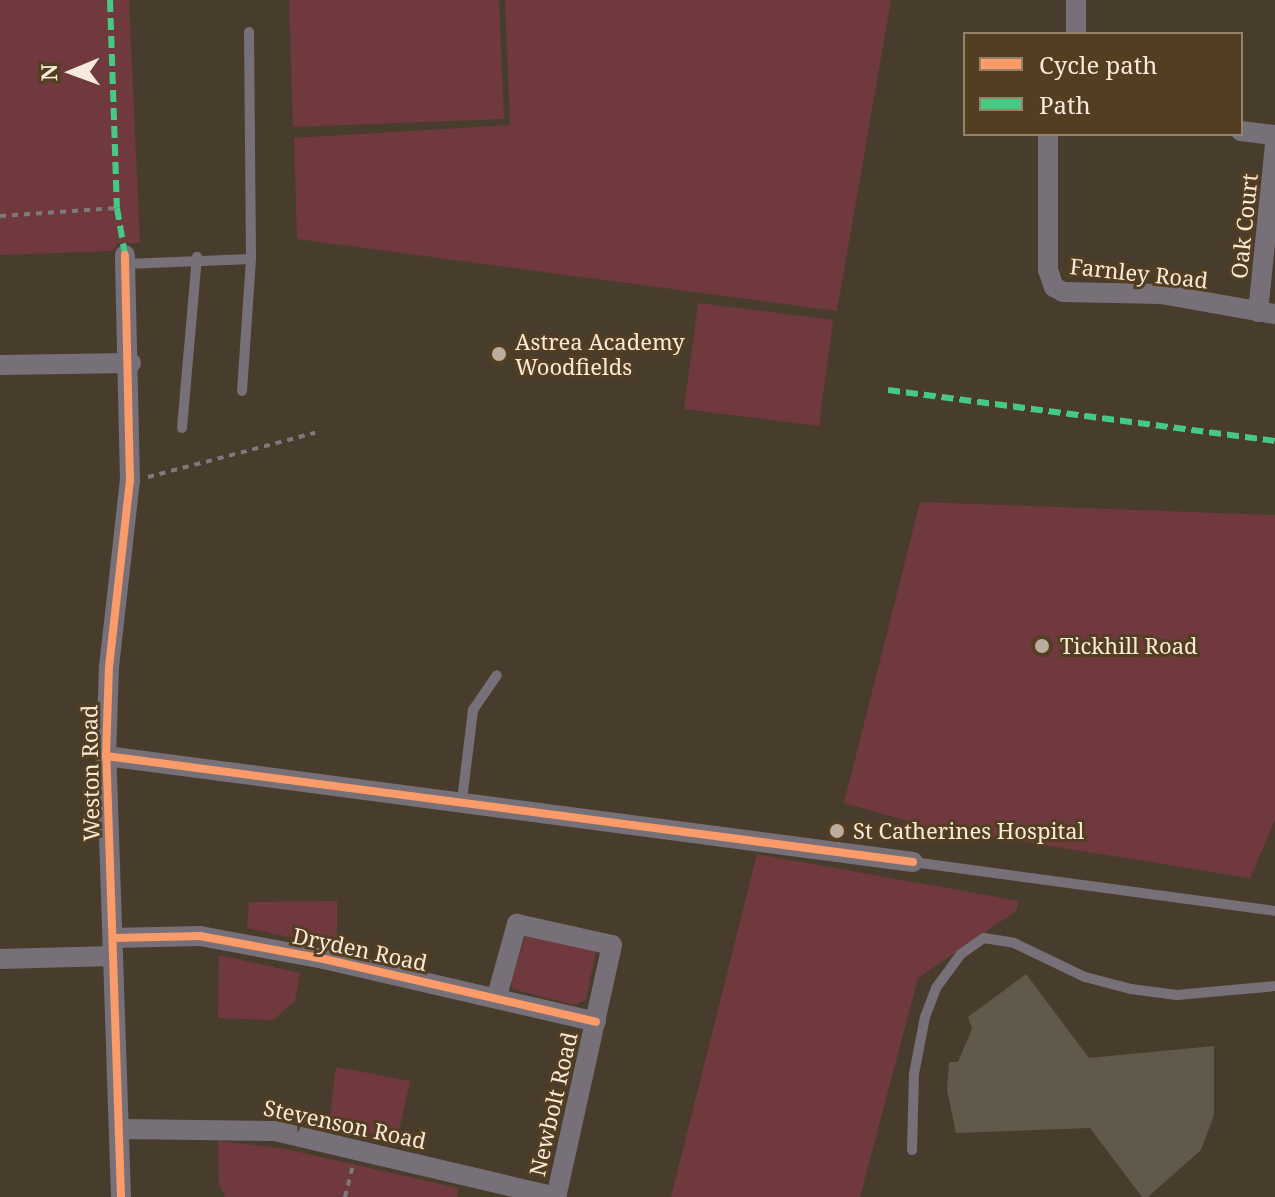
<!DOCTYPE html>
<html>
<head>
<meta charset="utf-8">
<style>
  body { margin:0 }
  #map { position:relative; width:1275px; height:1197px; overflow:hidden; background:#483d2d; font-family:"Noto Serif",serif }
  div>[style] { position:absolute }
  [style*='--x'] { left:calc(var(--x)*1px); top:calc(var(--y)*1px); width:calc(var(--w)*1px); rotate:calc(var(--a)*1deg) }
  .green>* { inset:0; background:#6f393e }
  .building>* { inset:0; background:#61594a }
  .path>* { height:4px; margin-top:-2px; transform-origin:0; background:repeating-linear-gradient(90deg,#80787a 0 6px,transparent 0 12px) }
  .service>* { height:10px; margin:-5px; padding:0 5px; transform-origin:5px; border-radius:5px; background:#787078 }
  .minor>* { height:20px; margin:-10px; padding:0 10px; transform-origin:10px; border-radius:10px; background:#787078 }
  .quiet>* { height:6px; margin-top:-3px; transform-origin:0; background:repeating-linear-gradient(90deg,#46c982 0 12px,transparent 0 18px) }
  .cycleway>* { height:8px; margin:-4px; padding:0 4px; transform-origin:4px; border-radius:4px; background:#fa9b69 }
  .dots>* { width:22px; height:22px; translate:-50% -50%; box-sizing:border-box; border:4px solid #543e21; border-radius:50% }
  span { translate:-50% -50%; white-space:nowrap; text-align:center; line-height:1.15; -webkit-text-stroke:6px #543e21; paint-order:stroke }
  .street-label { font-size:22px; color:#f8eada }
  .poi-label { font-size:22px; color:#f8eada }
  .left { translate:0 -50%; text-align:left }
  .legend { position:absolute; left:963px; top:32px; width:280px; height:104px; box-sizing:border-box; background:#543e21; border:2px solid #96836b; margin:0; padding:10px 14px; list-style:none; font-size:24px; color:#f8eada }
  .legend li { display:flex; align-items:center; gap:16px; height:40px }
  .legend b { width:40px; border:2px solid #96836b }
  .north { position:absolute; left:32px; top:32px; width:80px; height:80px; -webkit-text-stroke:6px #543e21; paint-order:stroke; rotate:269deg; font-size:22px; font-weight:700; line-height:32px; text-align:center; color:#f8eada }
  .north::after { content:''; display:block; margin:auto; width:28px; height:36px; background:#f8eada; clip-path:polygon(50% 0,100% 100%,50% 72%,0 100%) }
</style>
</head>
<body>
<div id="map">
  <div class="green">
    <div style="clip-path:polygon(0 0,129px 0,140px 243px,118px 243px,112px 251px,0 255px)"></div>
    <div style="clip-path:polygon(289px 0,499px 0,504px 119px,293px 127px)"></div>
    <div style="clip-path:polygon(505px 0,891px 0,837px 311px,297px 239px,294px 138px,510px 125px)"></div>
    <div style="clip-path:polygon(698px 303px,833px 320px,819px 426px,684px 409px)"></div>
    <div style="clip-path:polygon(920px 502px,1275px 515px,1275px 820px,1250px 878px,925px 826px,844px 803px)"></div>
    <div style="clip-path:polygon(757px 854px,1019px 901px,1016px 911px,918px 978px,860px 1197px,671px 1197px)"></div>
    <div style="clip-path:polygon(337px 901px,337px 947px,247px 928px,249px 902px)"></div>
    <div style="clip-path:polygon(526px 935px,596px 950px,586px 1000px,574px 1005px,513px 989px,511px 981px)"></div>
    <div style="clip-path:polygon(219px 955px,300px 973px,295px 1001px,273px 1020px,218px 1018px)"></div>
    <div style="clip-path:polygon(336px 1067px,410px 1081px,397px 1139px,329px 1124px)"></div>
    <div style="clip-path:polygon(218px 1141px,286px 1149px,458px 1188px,457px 1197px,225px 1197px,219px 1185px)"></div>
  </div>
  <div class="building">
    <div style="clip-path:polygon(1026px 974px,1089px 1058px,1214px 1046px,1214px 1115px,1201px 1150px,1148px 1197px,1142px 1197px,1090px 1128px,956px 1133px,947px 1090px,949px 1062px,958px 1062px,972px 1029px,968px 1017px)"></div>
  </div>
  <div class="path">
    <div style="--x:0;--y:216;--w:117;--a:-3.9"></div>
    <div style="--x:148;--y:477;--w:173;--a:-14.8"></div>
    <div style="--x:345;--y:1197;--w:30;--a:-76"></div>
  </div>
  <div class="service">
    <div style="--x:126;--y:264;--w:125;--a:-2.3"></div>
    <div style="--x:242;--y:391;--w:132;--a:-86.1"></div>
    <div style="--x:251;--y:259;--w:227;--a:-90.5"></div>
    <div style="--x:182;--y:428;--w:172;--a:-85"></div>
    <div style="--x:462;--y:800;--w:91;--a:-83"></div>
    <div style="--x:473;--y:710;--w:42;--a:-55.6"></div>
    <div style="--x:913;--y:862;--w:365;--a:7.7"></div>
    <div style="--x:912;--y:1150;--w:76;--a:-88.5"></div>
    <div style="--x:914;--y:1074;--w:58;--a:-79.1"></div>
    <div style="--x:925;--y:1017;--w:31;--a:-69"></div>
    <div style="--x:936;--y:988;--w:42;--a:-53.7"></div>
    <div style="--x:961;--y:954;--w:28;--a:-35"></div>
    <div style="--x:984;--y:938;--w:30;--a:9"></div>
    <div style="--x:1014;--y:943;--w:79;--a:25.6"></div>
    <div style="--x:1085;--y:977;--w:48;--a:14.6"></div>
    <div style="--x:1131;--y:989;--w:46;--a:7.4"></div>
    <div style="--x:1177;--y:995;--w:98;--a:-5.2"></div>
  </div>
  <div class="minor">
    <div style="--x:1076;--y:0;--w:34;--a:90"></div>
    <div style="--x:1241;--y:131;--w:34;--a:7"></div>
    <div style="--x:1048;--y:137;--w:133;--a:90"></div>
    <div style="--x:1048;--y:270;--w:18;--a:71"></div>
    <div style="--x:1054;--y:287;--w:10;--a:29"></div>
    <div style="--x:1063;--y:292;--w:98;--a:1.2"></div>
    <div style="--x:1161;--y:294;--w:116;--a:10"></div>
    <div style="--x:1258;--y:312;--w:168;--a:-84.2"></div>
    <div style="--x:0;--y:365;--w:131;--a:-0.9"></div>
    <div style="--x:106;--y:756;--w:814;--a:7.48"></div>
    <div style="--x:113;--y:938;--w:87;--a:-1.3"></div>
    <div style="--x:200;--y:936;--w:126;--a:10.5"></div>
    <div style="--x:324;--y:959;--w:279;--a:13"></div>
    <div style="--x:0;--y:959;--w:113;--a:-1.5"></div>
    <div style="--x:497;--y:996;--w:75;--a:-74.5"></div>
    <div style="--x:517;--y:924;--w:97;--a:12.5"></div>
    <div style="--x:612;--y:945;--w:258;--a:102.5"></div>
    <div style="--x:119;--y:1129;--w:156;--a:0.7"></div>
    <div style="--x:275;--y:1131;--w:289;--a:13.2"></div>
    <div style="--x:121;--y:1197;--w:441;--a:-91.9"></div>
    <div style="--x:106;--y:756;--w:89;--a:-88.1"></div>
    <div style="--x:109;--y:667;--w:187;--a:-83.6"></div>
    <div style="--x:130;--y:481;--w:226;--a:-91.3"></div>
  </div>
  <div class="quiet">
    <div style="--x:110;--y:0;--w:208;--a:88.1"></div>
    <div style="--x:117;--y:208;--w:48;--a:80.3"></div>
    <div style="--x:888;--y:390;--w:390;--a:7.5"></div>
  </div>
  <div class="cycleway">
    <div style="--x:106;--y:756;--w:814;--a:7.48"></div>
    <div style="--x:113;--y:938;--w:87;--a:-1.3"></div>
    <div style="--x:200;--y:936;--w:126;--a:10.5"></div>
    <div style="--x:324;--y:959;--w:279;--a:13"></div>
    <div style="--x:121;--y:1197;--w:441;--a:-91.9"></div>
    <div style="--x:106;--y:756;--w:89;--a:-88.1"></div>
    <div style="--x:109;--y:667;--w:187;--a:-83.6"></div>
    <div style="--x:130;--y:481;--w:226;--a:-91.3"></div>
  </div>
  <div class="dots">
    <div style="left:499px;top:354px;background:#baad9d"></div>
    <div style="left:1042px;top:646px;background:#baad9d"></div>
    <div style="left:837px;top:831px;background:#baad9d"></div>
  </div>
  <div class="street-label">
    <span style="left:1244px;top:226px;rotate:-84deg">Oak Court</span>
    <span style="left:1139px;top:273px;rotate:6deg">Farnley Road</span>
    <span style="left:90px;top:773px;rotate:-91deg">Weston Road</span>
    <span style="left:360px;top:949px;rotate:12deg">Dryden Road</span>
    <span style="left:553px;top:1104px;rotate:-77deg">Newbolt Road</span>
    <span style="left:345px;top:1124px;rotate:12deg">Stevenson Road</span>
  </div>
  <div class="poi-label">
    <span class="left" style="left:515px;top:354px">Astrea Academy<br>Woodfields</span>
    <span class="left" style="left:1060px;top:646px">Tickhill Road</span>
    <span class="left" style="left:853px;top:831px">St Catherines Hospital</span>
  </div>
  <ul class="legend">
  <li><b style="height:10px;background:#fa9b69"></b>Cycle path</li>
  <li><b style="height:10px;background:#46c982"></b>Path</li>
  </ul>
  <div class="north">N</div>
</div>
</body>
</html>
